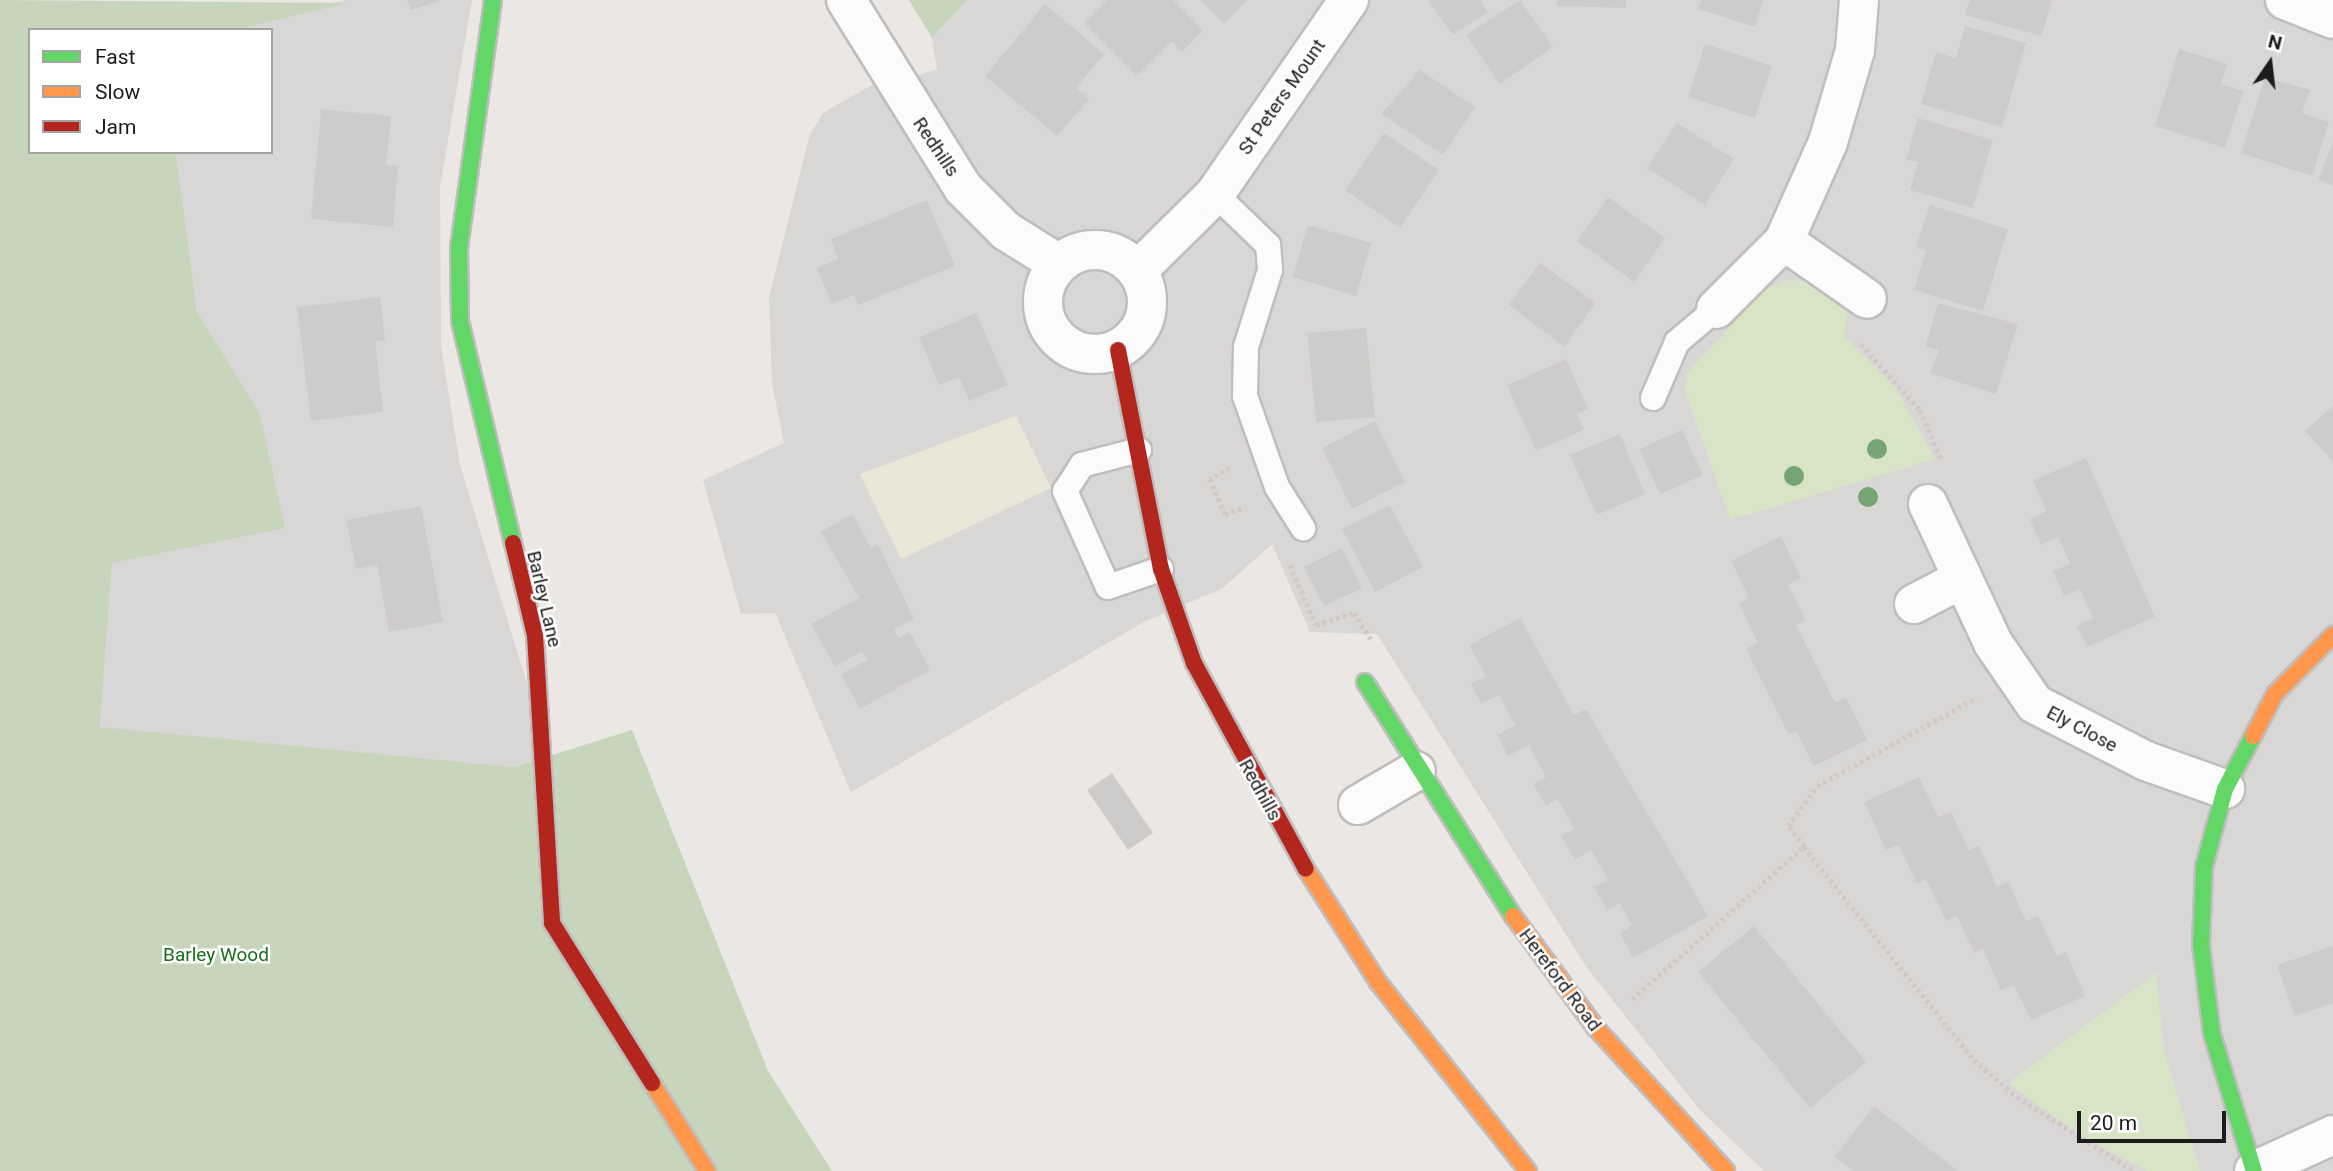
<!DOCTYPE html>
<html>
<head>
<meta charset="utf-8">
<style>
  body { margin:0 }
  #map { position:relative; width:2333px; height:1171px; overflow:hidden; background:#eae7e4; font-family:Roboto,sans-serif }
  div>[style] { position:absolute }
  [style*='--x'] { left:calc(var(--x)*1px); top:calc(var(--y)*1px); width:calc(var(--w)*1px); rotate:calc(var(--a)*1deg) }
  .residential>* { inset:0; background:#d9d7d6 }
  .farmland>* { inset:0; background:#e9e8d8 }
  .grass>* { inset:0; background:#d8e4c6 }
  .forest>* { inset:0; background:#c7d5bc }
  .building>* { inset:0; background:#ceccca }
  .path>* { height:4.5px; margin-top:-2.25px; transform-origin:0; background:repeating-linear-gradient(90deg,#d4c7c6 0 3.5px,transparent 0 7px) }
  .roads { filter:drop-shadow(2px 0 #c0bebd) drop-shadow(-2px 0 #c0bebd) drop-shadow(0 2px #c0bebd) drop-shadow(0 -2px #c0bebd) }
  .lane>* { height:24px; margin:-12px; padding:0 12px; transform-origin:12px; border-radius:12px; background:#fcfbfb }
  .street>* { height:38px; margin:-19px; padding:0 19px; transform-origin:19px; border-radius:19px; background:#fcfbfb }
  .street>.ring { margin:-19px; padding:0; box-sizing:content-box; background:none; border:38px solid #fcfbfb; border-radius:50% }
  .fast>* { height:16px; margin:-8px; padding:0 8px; transform-origin:8px; border-radius:8px; background:#63d668 }
  .slow>* { height:16px; margin:-8px; padding:0 8px; transform-origin:8px; border-radius:8px; background:#ff974d }
  .jam>* { height:16px; margin:-8px; padding:0 8px; transform-origin:8px; border-radius:8px; background:#b3261e }
  .trees>* { width:20px; height:20px; margin:-10px; border-radius:50%; background:#76a475 }
  span { translate:-50% -50%; white-space:nowrap; text-align:center; line-height:1.15; -webkit-text-stroke:5px #fff; paint-order:stroke }
  .street-label { font-size:19px; color:#1c1c1c }
  .park-label { font-size:19px; color:#176d1a }
  .legend { position:absolute; left:28px; top:28px; width:245px; height:126px; box-sizing:border-box; background:#fff; border:2px solid #a4a4a4; margin:0; padding:9px 12px; list-style:none; font-size:21px; color:#1c1c1c }
  .legend li { display:flex; align-items:center; gap:14px; height:35px }
  .legend b { width:35px; border:2px solid #a4a4a4 }
  .north { position:absolute; left:2235px; top:28px; width:70px; height:70px; -webkit-text-stroke:5px #fff; paint-order:stroke; rotate:14deg; font-size:19px; font-weight:700; line-height:28px; text-align:center; color:#1c1c1c }
  .north::after { content:''; display:block; margin:auto; width:24px; height:32px; background:#1c1c1c; clip-path:polygon(50% 0,100% 100%,50% 72%,0 100%) }
  .scale { position:absolute; left:2077px; top:1111px; width:149px; height:32px; box-sizing:border-box; border:4px solid #1c1c1c; border-top:0; padding-left:9px; font-size:21px; line-height:24px; white-space:nowrap; color:#1c1c1c; -webkit-text-stroke:5px #fff; paint-order:stroke }
</style>
</head>
<body>
<div id="map">
  <div class="residential">
    <div style="clip-path:polygon(346px 0,472px 0,440px 187px,441px 346px,460px 465px,549px 756px,514px 767px,100px 728px,112px 562px,260px 414px,197px 311px,176px 152px,271px 152px,271px 30px,236px 30px)"></div>
    <div style="clip-path:polygon(967px 0,2333px 0,2333px 1171px,1764px 1171px,1700px 1110px,1587px 968px,1377px 634px,1310px 632px,1272px 544px,1223px 588px,1144px 622px,851px 792px,775px 613px,741px 614px,703px 480px,784px 443px,772px 384px,769px 297px,810px 134px,824px 112px,870px 86px,937px 70px,932px 38px)"></div>
  </div>
  <div class="farmland">
    <div style="clip-path:polygon(1016px 416px,1051px 488px,901px 559px,860px 474px)"></div>
  </div>
  <div class="grass">
    <div style="clip-path:polygon(1786px 280px,1806px 281px,1848px 309px,1844px 336px,1896px 388px,1935px 459px,1730px 520px,1685px 390px,1688px 372px,1764px 290px)"></div>
    <div style="clip-path:polygon(2156px 973px,2164px 1050px,2200px 1171px,2147px 1171px,2077px 1133px,2008px 1083px)"></div>
  </div>
  <div class="forest">
    <div style="clip-path:polygon(0 0,347px 3px,236px 30px,30px 30px,30px 152px,176px 152px,197px 311px,260px 414px,285px 528px,112px 563px,100px 727px,514px 767px,632px 730px,768px 1071px,832px 1171px,0 1171px)"></div>
    <div style="clip-path:polygon(909px 0,967px 0,932px 38px)"></div>
  </div>
  <div class="building">
    <div style="clip-path:polygon(407px 0,437px 0,437px 2px,411px 10px)"></div>
    <div style="clip-path:polygon(1107px 0,1173px 0,1203px 30px,1182px 52px,1172px 41px,1137px 76px,1084px 23px)"></div>
    <div style="clip-path:polygon(1200px 0,1247px 0,1224px 24px)"></div>
    <div style="clip-path:polygon(1428px 0,1480px 0,1488px 12px,1453px 35px)"></div>
    <div style="clip-path:polygon(1520px 0,1553px 47px,1500px 84px,1466px 35px)"></div>
    <div style="clip-path:polygon(1557px 0,1626px 0,1626px 8px,1557px 6px)"></div>
    <div style="clip-path:polygon(1701px 0,1763px 0,1755px 27px,1698px 9px)"></div>
    <div style="clip-path:polygon(1970px 0,2052px 0,2042px 36px,1965px 15px)"></div>
    <div style="clip-path:polygon(1045px 4px,1104px 54px,1076px 88px,1089px 99px,1057px 136px,985px 76px)"></div>
    <div style="clip-path:polygon(1965px 26px,2026px 43px,2002px 127px,1921px 104px,1936px 52px,1956px 58px)"></div>
    <div style="clip-path:polygon(1705px 44px,1772px 66px,1755px 118px,1688px 97px)"></div>
    <div style="clip-path:polygon(2179px 49px,2227px 64px,2221px 84px,2243px 91px,2225px 148px,2155px 126px)"></div>
    <div style="clip-path:polygon(1420px 70px,1475px 107px,1443px 155px,1381px 114px)"></div>
    <div style="clip-path:polygon(2265px 77px,2310px 90px,2302px 113px,2329px 122px,2312px 176px,2241px 153px)"></div>
    <div style="clip-path:polygon(321px 109px,391px 116px,386px 165px,398px 166px,393px 227px,311px 219px)"></div>
    <div style="clip-path:polygon(1918px 118px,1993px 140px,1973px 208px,1910px 190px,1918px 162px,1906px 160px)"></div>
    <div style="clip-path:polygon(1677px 123px,1734px 159px,1705px 205px,1647px 168px)"></div>
    <div style="clip-path:polygon(1384px 133px,1439px 170px,1400px 228px,1345px 190px)"></div>
    <div style="clip-path:polygon(2333px 142px,2333px 186px,2318px 180px)"></div>
    <div style="clip-path:polygon(1608px 197px,1665px 238px,1634px 282px,1577px 241px)"></div>
    <div style="clip-path:polygon(927px 200px,955px 266px,858px 305px,854px 295px,832px 304px,817px 268px,838px 259px,831px 239px)"></div>
    <div style="clip-path:polygon(1930px 205px,2008px 229px,1983px 311px,1914px 290px,1926px 251px,1916px 247px)"></div>
    <div style="clip-path:polygon(1308px 225px,1371px 243px,1356px 296px,1293px 277px)"></div>
    <div style="clip-path:polygon(1540px 263px,1596px 303px,1564px 347px,1509px 305px)"></div>
    <div style="clip-path:polygon(380px 297px,385px 340px,375px 341px,383px 412px,311px 421px,297px 307px)"></div>
    <div style="clip-path:polygon(1938px 303px,2018px 324px,1996px 394px,1930px 373px,1939px 350px,1925px 347px)"></div>
    <div style="clip-path:polygon(976px 313px,1008px 385px,969px 401px,959px 377px,939px 385px,919px 337px)"></div>
    <div style="clip-path:polygon(1366px 328px,1375px 417px,1316px 422px,1307px 333px)"></div>
    <div style="clip-path:polygon(1566px 359px,1588px 409px,1577px 414px,1584px 430px,1536px 451px,1507px 385px)"></div>
    <div style="clip-path:polygon(2333px 406px,2333px 461px,2305px 431px)"></div>
    <div style="clip-path:polygon(1375px 421px,1405px 482px,1352px 509px,1322px 448px)"></div>
    <div style="clip-path:polygon(1682px 430px,1703px 475px,1660px 494px,1639px 449px)"></div>
    <div style="clip-path:polygon(1620px 434px,1645px 494px,1597px 515px,1570px 455px)"></div>
    <div style="clip-path:polygon(2086px 458px,2155px 617px,2087px 647px,2077px 626px,2093px 618px,2080px 589px,2064px 596px,2053px 571px,2070px 564px,2058px 537px,2041px 545px,2030px 519px,2046px 511px,2033px 480px)"></div>
    <div style="clip-path:polygon(1390px 505px,1423px 567px,1375px 592px,1342px 529px)"></div>
    <div style="clip-path:polygon(421px 506px,443px 622px,389px 632px,377px 565px,356px 569px,346px 520px)"></div>
    <div style="clip-path:polygon(852px 514px,871px 548px,878px 544px,914px 619px,894px 629px,899px 638px,910px 632px,930px 670px,860px 709px,841px 674px,867px 660px,862px 651px,835px 667px,811px 624px,859px 598px,821px 532px)"></div>
    <div style="clip-path:polygon(1781px 536px,1801px 578px,1788px 585px,1806px 620px,1796px 625px,1835px 703px,1846px 697px,1867px 740px,1814px 766px,1796px 731px,1789px 735px,1746px 649px,1758px 643px,1739px 604px,1749px 598px,1731px 561px)"></div>
    <div style="clip-path:polygon(1342px 548px,1362px 588px,1324px 606px,1304px 567px)"></div>
    <div style="clip-path:polygon(1520px 618px,1574px 715px,1586px 709px,1708px 916px,1633px 958px,1620px 933px,1632px 926px,1620px 903px,1607px 910px,1594px 887px,1608px 880px,1591px 850px,1575px 860px,1561px 836px,1574px 829px,1558px 799px,1546px 806px,1533px 784px,1546px 777px,1529px 745px,1508px 756px,1497px 735px,1515px 725px,1499px 695px,1481px 704px,1471px 684px,1486px 676px,1469px 645px)"></div>
    <div style="clip-path:polygon(1112px 773px,1153px 833px,1128px 850px,1087px 790px)"></div>
    <div style="clip-path:polygon(1919px 777px,1938px 817px,1951px 812px,1969px 850px,1979px 846px,1997px 887px,2008px 881px,2026px 921px,2038px 916px,2057px 956px,2066px 952px,2085px 996px,2031px 1020px,2014px 985px,2001px 990px,1983px 949px,1974px 953px,1957px 916px,1946px 921px,1926px 879px,1917px 884px,1899px 845px,1886px 850px,1864px 802px)"></div>
    <div style="clip-path:polygon(1754px 926px,1866px 1062px,1810px 1108px,1698px 972px)"></div>
    <div style="clip-path:polygon(2333px 946px,2333px 1003px,2295px 1016px,2277px 965px)"></div>
    <div style="clip-path:polygon(1874px 1106px,1958px 1171px,1853px 1171px,1834px 1157px)"></div>
  </div>
  <div class="path">
    <div style="--x:1861;--y:344;--w:89;--a:48.2"></div>
    <div style="--x:1920;--y:410;--w:53;--a:66.8"></div>
    <div style="--x:1230;--y:468;--w:23;--a:151"></div>
    <div style="--x:1210;--y:479;--w:39;--a:67"></div>
    <div style="--x:1225;--y:515;--w:22;--a:-22"></div>
    <div style="--x:1290;--y:565;--w:65;--a:66.6"></div>
    <div style="--x:1316;--y:625;--w:40;--a:-18"></div>
    <div style="--x:1354;--y:613;--w:31;--a:57"></div>
    <div style="--x:1804;--y:847;--w:273;--a:51.4"></div>
    <div style="--x:1974;--y:1060;--w:57;--a:40.7"></div>
    <div style="--x:2017;--y:1097;--w:138;--a:32.3"></div>
    <div style="--x:1632;--y:999;--w:230;--a:-41.5"></div>
    <div style="--x:1804;--y:847;--w:26;--a:-127"></div>
    <div style="--x:1788;--y:826;--w:49;--a:-54.1"></div>
    <div style="--x:1817;--y:786;--w:182;--a:-29"></div>
  </div>
  <div class="roads">
    <div class="lane">
      <div style="--x:1215;--y:194;--w:74;--a:43.9"></div>
      <div style="--x:1268;--y:245;--w:25;--a:85"></div>
      <div style="--x:1270;--y:270;--w:81;--a:107.3"></div>
      <div style="--x:1246;--y:347;--w:49;--a:91.2"></div>
      <div style="--x:1245;--y:396;--w:96;--a:70.6"></div>
      <div style="--x:1277;--y:487;--w:49;--a:57.6"></div>
      <div style="--x:1653;--y:398;--w:61;--a:-66.8"></div>
      <div style="--x:1677;--y:342;--w:51;--a:-40.2"></div>
      <div style="--x:1139;--y:450;--w:59;--a:165.3"></div>
      <div style="--x:1082;--y:465;--w:31;--a:123"></div>
      <div style="--x:1065;--y:491;--w:105;--a:65.9"></div>
      <div style="--x:1108;--y:587;--w:56;--a:-18.8"></div>
    </div>
    <div class="street">
      <div style="--x:846;--y:0;--w:221;--a:58.1"></div>
      <div style="--x:963;--y:188;--w:61;--a:45"></div>
      <div style="--x:1006;--y:231;--w:62;--a:31.9"></div>
      <div style="--x:2285;--y:0;--w:52;--a:21.6"></div>
      <div style="--x:1784;--y:241;--w:101;--a:34.9"></div>
      <div class="ring" style="left:1043px;top:250px;width:66px;height:66px"></div>
      <div style="--x:1137;--y:271;--w:110;--a:-44.6"></div>
      <div style="--x:1215;--y:194;--w:236;--a:-55.4"></div>
      <div style="--x:1716;--y:309;--w:96;--a:-45"></div>
      <div style="--x:1784;--y:241;--w:108;--a:-66"></div>
      <div style="--x:1828;--y:142;--w:96;--a:-73.6"></div>
      <div style="--x:1855;--y:50;--w:50;--a:-85.4"></div>
      <div style="--x:1928;--y:504;--w:153;--a:64.9"></div>
      <div style="--x:1993;--y:643;--w:74;--a:55.5"></div>
      <div style="--x:2035;--y:704;--w:125;--a:27.2"></div>
      <div style="--x:2146;--y:761;--w:84;--a:19.5"></div>
      <div style="--x:1914;--y:604;--w:52;--a:-27.6"></div>
      <div style="--x:1358;--y:805;--w:67;--a:-30.4"></div>
      <div style="--x:2254;--y:1171;--w:87;--a:-24.5"></div>
    </div>
    <div class="fast">
      <div style="--x:493;--y:0;--w:249;--a:97.8"></div>
      <div style="--x:459;--y:247;--w:74;--a:89.2"></div>
      <div style="--x:460;--y:321;--w:228;--a:76.6"></div>
      <div style="--x:1365;--y:682;--w:277;--a:57.7"></div>
      <div style="--x:2253;--y:736;--w:60;--a:117.8"></div>
      <div style="--x:2225;--y:789;--w:81;--a:105.1"></div>
      <div style="--x:2204;--y:867;--w:78;--a:92.2"></div>
      <div style="--x:2201;--y:945;--w:90;--a:83"></div>
      <div style="--x:2212;--y:1034;--w:143;--a:73"></div>
    </div>
    <div class="slow">
      <div style="--x:2253;--y:736;--w:47;--a:-62.4"></div>
      <div style="--x:2275;--y:694;--w:83;--a:-45.5"></div>
      <div style="--x:1306;--y:869;--w:134;--a:57.5"></div>
      <div style="--x:1378;--y:982;--w:241;--a:51.6"></div>
      <div style="--x:1513;--y:916;--w:139;--a:53.5"></div>
      <div style="--x:1596;--y:1028;--w:193;--a:47.7"></div>
      <div style="--x:652;--y:1083;--w:104;--a:58"></div>
    </div>
    <div class="jam">
      <div style="--x:1118;--y:350;--w:223;--a:78.9"></div>
      <div style="--x:1161;--y:569;--w:100;--a:70.7"></div>
      <div style="--x:1194;--y:663;--w:234;--a:61.5"></div>
      <div style="--x:513;--y:543;--w:95;--a:76.6"></div>
      <div style="--x:535;--y:635;--w:289;--a:86.6"></div>
      <div style="--x:552;--y:923;--w:189;--a:58"></div>
    </div>
  </div>
  <div class="trees">
    <div style="left:1877px;top:449px"></div>
    <div style="left:1794px;top:476px"></div>
    <div style="left:1868px;top:497px"></div>
  </div>
  <div class="street-label">
    <span style="left:1282px;top:97px;rotate:-55deg">St Peters Mount</span>
    <span style="left:936px;top:147px;rotate:56deg">Redhills</span>
    <span style="left:544px;top:599px;rotate:77deg">Barley Lane</span>
    <span style="left:2082px;top:729px;rotate:28deg">Ely Close</span>
    <span style="left:1260px;top:790px;rotate:61deg">Redhills</span>
    <span style="left:1560px;top:980px;rotate:53deg">Hereford Road</span>
  </div>
  <div class="park-label">
    <span style="left:216px;top:955px">Barley Wood</span>
  </div>
  <ul class="legend">
  <li><b style="height:9px;background:#63d668"></b>Fast</li>
  <li><b style="height:9px;background:#ff974d"></b>Slow</li>
  <li><b style="height:9px;background:#b3261e"></b>Jam</li>
  </ul>
  <div class="north">N</div>
  <div class="scale">20 m</div>
</div>
</body>
</html>
